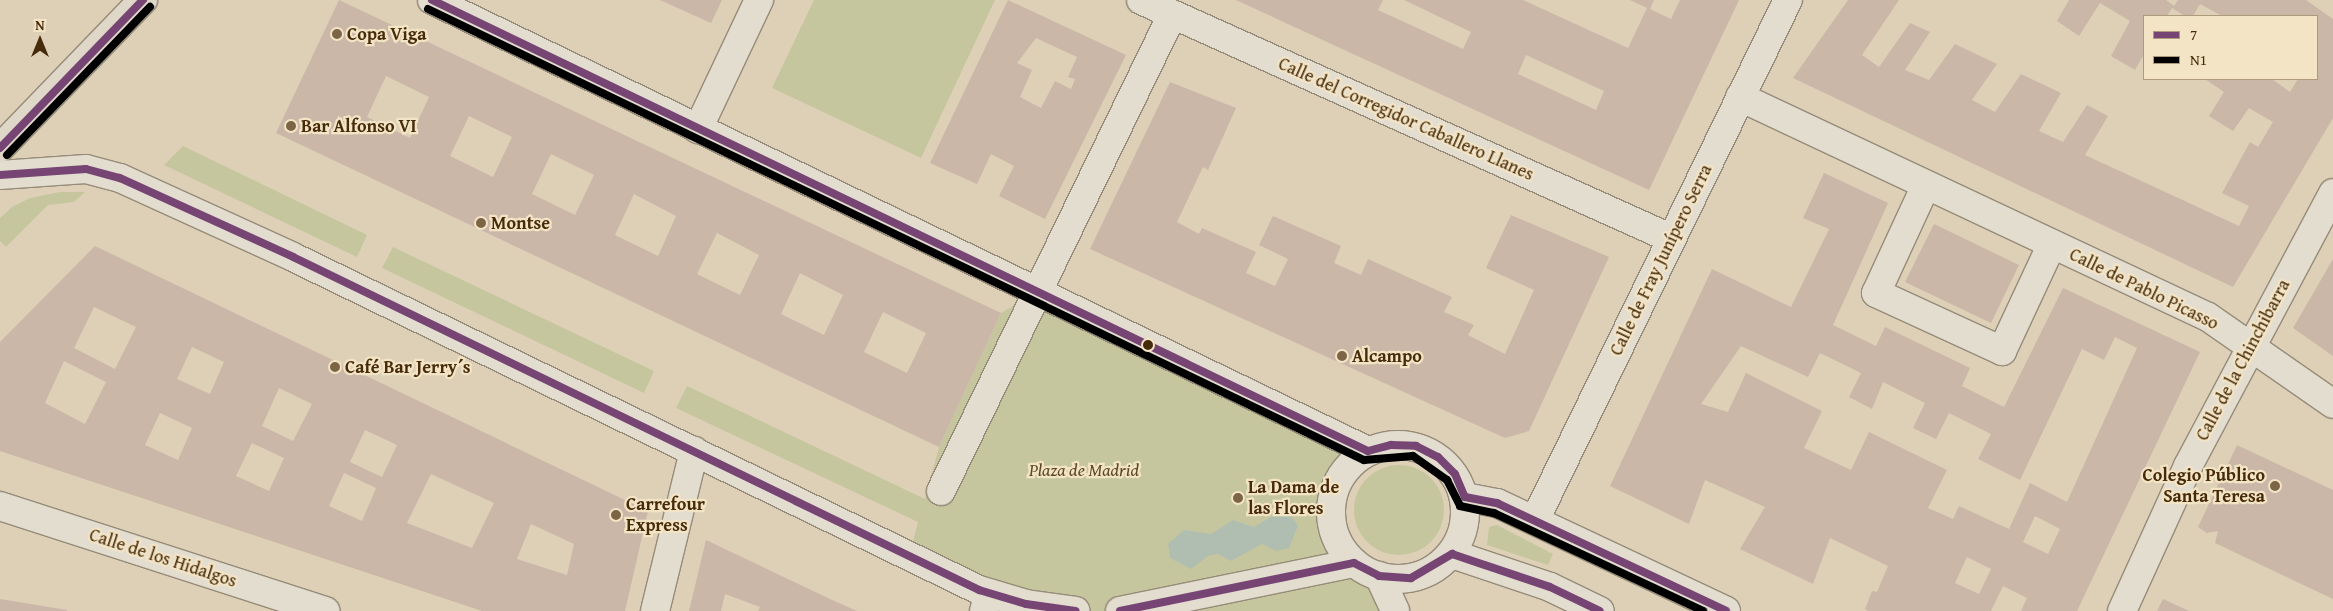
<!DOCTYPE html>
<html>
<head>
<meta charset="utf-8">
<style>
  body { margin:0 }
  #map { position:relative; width:2333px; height:611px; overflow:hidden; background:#ddd0b6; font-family:"Gentium Book Plus",serif }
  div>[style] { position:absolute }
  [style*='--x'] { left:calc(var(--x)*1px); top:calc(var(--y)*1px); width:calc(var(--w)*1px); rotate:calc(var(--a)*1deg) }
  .green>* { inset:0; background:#c6c69e }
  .round { border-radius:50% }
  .water>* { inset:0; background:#b0beb2 }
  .building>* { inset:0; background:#cbb7a8 }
  .roads { filter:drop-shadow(1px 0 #968b78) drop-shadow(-1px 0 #968b78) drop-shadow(0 1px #968b78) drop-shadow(0 -1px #968b78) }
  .street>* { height:28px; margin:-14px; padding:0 14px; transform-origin:14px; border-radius:14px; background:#e3ddd0 }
  .secondary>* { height:28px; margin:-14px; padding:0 14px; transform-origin:14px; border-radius:14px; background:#e3ddd0 }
  .secondary>.ring { margin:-14px; padding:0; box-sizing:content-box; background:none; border:28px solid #e3ddd0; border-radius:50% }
  .highway>* { height:28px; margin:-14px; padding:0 14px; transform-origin:14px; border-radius:14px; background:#dfd7c8 }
  .bus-1>* { height:8px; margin:-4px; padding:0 4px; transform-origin:4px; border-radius:4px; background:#774573 }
  .bus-2>* { height:8px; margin:-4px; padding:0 4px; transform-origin:4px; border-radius:4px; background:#000 }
  .dots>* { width:14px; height:14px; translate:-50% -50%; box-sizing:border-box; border:2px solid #f3e4c5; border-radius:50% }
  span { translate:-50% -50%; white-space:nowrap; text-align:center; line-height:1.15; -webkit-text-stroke:4.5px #f3e4c5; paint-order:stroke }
  .poi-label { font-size:18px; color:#462b0a; font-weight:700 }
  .left { translate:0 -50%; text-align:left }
  .right { translate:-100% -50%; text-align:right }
  .street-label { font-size:18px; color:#462b0a }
  .park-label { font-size:18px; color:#5c4824; font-style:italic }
  .legend { position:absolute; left:2143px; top:15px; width:175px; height:65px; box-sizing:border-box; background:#f3e4c5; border:1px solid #ae9a7a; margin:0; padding:6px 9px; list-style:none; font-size:15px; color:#462b0a }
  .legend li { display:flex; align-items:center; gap:10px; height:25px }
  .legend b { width:25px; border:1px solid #ae9a7a }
  .north { position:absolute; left:15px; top:15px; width:50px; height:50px; -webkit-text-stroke:4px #f3e4c5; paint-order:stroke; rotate:0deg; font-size:14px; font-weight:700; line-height:20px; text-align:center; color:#462b0a }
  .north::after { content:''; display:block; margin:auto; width:18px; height:22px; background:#462b0a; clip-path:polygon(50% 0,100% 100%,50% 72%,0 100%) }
</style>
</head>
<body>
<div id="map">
  <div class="green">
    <div style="clip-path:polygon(814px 0,995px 0,921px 158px,772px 88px)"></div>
    <div style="clip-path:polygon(183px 146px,367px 235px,357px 257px,164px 165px)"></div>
    <div style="clip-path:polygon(60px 192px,85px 192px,74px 202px,48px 205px,6px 247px,0 241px,0 218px,12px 207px,30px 198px)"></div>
    <div style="clip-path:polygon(393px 247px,654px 371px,644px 393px,382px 268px)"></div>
    <div style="clip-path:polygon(1038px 291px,1368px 451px,1350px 464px,1337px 483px,1331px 504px,1332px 525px,1340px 546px,1354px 563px,1379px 576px,1395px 611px,989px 611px,910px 554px,918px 522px,676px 408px,687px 386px,925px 499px,939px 447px,1001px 313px)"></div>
    <div class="round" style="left:1354px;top:465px;width:90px;height:90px"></div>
    <div style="clip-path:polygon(1497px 525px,1553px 554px,1548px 565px,1487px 545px,1489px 527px)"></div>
  </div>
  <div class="water">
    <div style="clip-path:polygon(1280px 512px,1290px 515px,1298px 526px,1289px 548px,1276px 551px,1262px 544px,1231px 561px,1218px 554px,1208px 556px,1191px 569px,1170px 558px,1168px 544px,1184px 530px,1211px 534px,1233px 520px,1254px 527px)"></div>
  </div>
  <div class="building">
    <div style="clip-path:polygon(evenodd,339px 0,1001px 313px,939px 447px,276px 133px,339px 0,386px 76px,429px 97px,410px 138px,367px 117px,386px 76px,339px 0,469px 116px,512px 137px,493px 177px,450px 156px,469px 116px,339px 0,551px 154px,594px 175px,575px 215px,532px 194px,551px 154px,339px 0,634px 194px,676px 216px,658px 256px,615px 235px,634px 194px,339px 0,717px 233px,759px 255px,740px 295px,697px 274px,717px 233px,339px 0,800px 273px,843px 295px,824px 335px,781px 314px,800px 273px,339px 0,883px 312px,926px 333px,907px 373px,864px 352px,883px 312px)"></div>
    <div style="clip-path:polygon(660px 0,722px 0,711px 23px)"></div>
    <div style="clip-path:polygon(evenodd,1008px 0,1126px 55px,1045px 219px,999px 196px,1014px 166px,991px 154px,977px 184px,930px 163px,1008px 0,1036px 38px,1077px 57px,1068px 77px,1075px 79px,1071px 89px,1055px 81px,1041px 108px,1020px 97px,1032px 70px,1017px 63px,1036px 38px)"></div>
    <div style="clip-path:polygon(evenodd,1236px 0,1383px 0,1378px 10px,1463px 49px,1471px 32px,1404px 0,1523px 0,1628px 48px,1647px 8px,1630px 0,1654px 0,1650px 9px,1671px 19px,1680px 0,1739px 0,1649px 190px,1236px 0,1526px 55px,1604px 91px,1596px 110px,1518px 74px,1526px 55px)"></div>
    <div style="clip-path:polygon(1848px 0,1899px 0,1862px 55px,1879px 67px,1910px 23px,1930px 32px,1905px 70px,1929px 80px,1955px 44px,1997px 64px,1972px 100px,1995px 112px,2021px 74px,2061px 93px,2039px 131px,2063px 142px,2087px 105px,2108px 116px,2085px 155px,2239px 226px,2249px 206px,2222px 193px,2250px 142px,2258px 147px,2273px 122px,2249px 108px,2233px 131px,2209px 116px,2224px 92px,2205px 79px,2272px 79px,2290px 92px,2298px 79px,2317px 79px,2317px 16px,2222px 16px,2200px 4px,2193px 16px,2185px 16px,2172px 8px,2167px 16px,2144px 16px,2144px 54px,2135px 70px,2111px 56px,2130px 21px,2100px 3px,2079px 36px,2057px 21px,2069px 0,2166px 0,2174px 6px,2178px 0,2306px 0,2333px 19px,2333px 118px,2233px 287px,1793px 78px)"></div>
    <div style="clip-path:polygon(1170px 82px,1236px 108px,1208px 170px,1203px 167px,1177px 222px,1199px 234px,1202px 228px,1256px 252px,1246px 273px,1275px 286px,1288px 259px,1259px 245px,1273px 216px,1341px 246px,1334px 263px,1361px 275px,1368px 259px,1452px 297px,1444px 312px,1474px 325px,1468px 335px,1505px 354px,1534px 290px,1486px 268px,1511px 215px,1609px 257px,1529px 431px,1505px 438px,1090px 249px)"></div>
    <div style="clip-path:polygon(evenodd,1824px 173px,1888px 203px,1833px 325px,1876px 346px,1885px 327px,1970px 368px,1962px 386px,2004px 407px,2063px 288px,2200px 352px,2077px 611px,2021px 611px,2027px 598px,2003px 586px,1991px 611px,1868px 611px,1865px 609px,1872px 591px,1877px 592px,1888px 566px,1830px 538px,1813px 584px,1740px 549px,1765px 507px,1705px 480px,1689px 524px,1610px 486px,1712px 269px,1791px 307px,1829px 229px,1803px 218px,1824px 173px,2115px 337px,2137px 348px,2067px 502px,2030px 483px,2009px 529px,1959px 506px,1953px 519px,1928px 508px,1947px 470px,1869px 432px,1851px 470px,1804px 448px,1822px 411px,1746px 373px,1728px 412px,1701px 404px,1741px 346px,1808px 377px,1820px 353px,1861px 373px,1849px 397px,1872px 409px,1883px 382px,1925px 403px,1913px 428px,1936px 439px,1949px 413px,1991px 434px,1978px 459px,2020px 480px,2082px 349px,2104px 360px,2115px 337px,1824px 173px,2035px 516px,2060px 529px,2048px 554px,2023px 542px,2035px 516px,1824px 173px,1967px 557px,1991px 569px,1979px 594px,1955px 583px,1967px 557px)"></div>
    <div style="clip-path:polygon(1934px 224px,2019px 265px,1991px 323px,1905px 282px)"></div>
    <div style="clip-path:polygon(evenodd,95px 246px,648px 511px,625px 611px,482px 611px,0 451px,0 342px,95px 246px,94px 307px,136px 327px,115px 369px,74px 348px,94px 307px,95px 246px,192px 347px,224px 362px,210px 394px,177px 379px,192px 347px,95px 246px,64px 361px,106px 382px,85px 424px,45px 403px,64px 361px,95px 246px,279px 388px,312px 404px,293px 441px,262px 426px,279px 388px,95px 246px,160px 413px,192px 428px,178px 460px,145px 445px,160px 413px,95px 246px,365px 430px,397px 445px,382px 477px,350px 462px,365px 430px,95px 246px,252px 443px,284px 458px,269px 491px,236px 476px,252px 443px,95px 246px,344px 473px,376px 488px,362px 521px,329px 506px,344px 473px,95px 246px,431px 474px,494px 503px,472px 548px,407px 523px,431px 474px,95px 246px,531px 524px,574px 544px,567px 575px,517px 559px,531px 524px)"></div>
    <div style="clip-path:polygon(2333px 259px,2333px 356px,2293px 328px)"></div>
    <div style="clip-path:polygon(2237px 445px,2333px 490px,2333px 599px,2215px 543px,2218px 531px,2207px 533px,2198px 527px)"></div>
    <div style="clip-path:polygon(706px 540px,830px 599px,857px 611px,758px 611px,760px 607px,725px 594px,721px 611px,689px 611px)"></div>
    <div style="clip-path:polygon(0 599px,67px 610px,67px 611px,0 611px)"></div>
    <div style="clip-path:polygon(2163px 599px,2189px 611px,2157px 611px)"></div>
  </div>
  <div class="roads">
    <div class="street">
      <div style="--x:1141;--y:0;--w:580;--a:24.22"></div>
      <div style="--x:1740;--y:97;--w:517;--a:25.18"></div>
      <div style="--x:2208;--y:317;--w:152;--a:34.8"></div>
      <div style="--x:698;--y:129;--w:143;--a:-64.7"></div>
      <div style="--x:1926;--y:185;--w:119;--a:114.8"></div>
      <div style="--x:1876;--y:293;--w:139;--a:24.7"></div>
      <div style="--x:2002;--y:351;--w:118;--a:-65"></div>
      <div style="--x:941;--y:491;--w:529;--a:-64.11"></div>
      <div style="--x:0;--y:506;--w:342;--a:17.9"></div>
      <div style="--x:1535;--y:520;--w:578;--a:-64.06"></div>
      <div style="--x:1379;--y:576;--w:38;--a:65"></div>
      <div style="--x:655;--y:611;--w:165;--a:-76.3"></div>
      <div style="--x:984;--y:611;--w:18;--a:-74"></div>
      <div style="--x:2122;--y:611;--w:159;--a:-65.5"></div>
      <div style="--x:2188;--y:466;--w:309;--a:-62"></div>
    </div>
    <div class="secondary">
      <div style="--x:432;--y:0;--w:1039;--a:25.73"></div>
      <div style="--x:0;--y:175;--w:86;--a:-4"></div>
      <div style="--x:86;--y:169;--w:35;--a:15"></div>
      <div style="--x:120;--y:178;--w:190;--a:24.5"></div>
      <div style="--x:293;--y:257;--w:763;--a:25.89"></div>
      <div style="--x:979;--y:590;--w:49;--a:16.6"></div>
      <div style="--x:1026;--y:604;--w:50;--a:8"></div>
      <div class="ring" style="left:1331px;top:445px;width:106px;height:106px"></div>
      <div style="--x:1465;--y:497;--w:33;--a:11"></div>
      <div style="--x:1497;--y:503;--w:253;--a:25.2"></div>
      <div style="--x:1452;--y:554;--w:103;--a:18.6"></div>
      <div style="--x:1550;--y:587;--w:55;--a:25.6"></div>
      <div style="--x:1120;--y:611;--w:239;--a:-11.6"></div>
    </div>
    <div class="highway">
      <div style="--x:0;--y:148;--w:206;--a:-46"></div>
    </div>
  </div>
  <div class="bus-1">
    <div style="--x:432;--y:0;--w:1039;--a:25.73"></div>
    <div style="--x:1368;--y:451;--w:24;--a:-15"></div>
    <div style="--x:1391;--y:445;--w:25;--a:2"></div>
    <div style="--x:1416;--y:446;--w:25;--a:27"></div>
    <div style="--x:1438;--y:457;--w:24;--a:45"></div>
    <div style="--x:1455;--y:474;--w:25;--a:67"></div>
    <div style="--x:1465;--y:497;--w:33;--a:11"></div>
    <div style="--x:1497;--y:503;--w:253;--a:25.2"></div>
    <div style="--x:0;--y:148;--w:206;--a:-46"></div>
    <div style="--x:0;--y:175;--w:86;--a:-4"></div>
    <div style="--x:86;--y:169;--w:35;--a:15"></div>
    <div style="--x:120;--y:178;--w:190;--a:24.5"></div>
    <div style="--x:293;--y:257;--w:763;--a:25.89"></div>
    <div style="--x:979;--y:590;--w:49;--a:16.6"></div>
    <div style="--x:1026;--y:604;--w:50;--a:8"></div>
    <div style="--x:1120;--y:611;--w:239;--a:-11.6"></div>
    <div style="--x:1354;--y:563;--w:28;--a:27"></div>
    <div style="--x:1379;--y:576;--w:32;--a:4"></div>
    <div style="--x:1411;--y:578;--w:48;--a:-30.3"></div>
    <div style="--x:1452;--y:554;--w:103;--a:18.6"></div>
    <div style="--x:1550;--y:587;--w:55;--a:25.6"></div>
  </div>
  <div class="bus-2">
    <div style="--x:428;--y:9;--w:1039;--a:25.73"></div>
    <div style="--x:1364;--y:460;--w:49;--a:-4.7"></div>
    <div style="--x:1413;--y:456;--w:42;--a:35.2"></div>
    <div style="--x:1447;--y:480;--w:29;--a:63"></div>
    <div style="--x:1460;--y:506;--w:35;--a:12"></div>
    <div style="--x:1494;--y:513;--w:231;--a:25.1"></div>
    <div style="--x:7;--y:155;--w:206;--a:-46"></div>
  </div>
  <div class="dots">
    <div style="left:337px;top:34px;background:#7b6546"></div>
    <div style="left:291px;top:126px;background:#7b6546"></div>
    <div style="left:481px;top:223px;background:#7b6546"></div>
    <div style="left:1148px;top:345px;background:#462b0a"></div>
    <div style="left:1342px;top:356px;background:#7b6546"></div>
    <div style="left:335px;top:367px;background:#7b6546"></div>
    <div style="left:2275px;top:486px;background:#7b6546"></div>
    <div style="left:1238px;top:498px;background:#7b6546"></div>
    <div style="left:616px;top:515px;background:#7b6546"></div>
  </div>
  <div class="poi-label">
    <span class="left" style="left:347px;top:34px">Copa Viga</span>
    <span class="left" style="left:301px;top:126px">Bar Alfonso VI</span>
    <span class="left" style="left:491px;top:223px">Montse</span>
    <span class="left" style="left:1352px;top:356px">Alcampo</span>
    <span class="left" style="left:345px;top:367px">Café Bar Jerry´s</span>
    <span class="right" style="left:2265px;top:486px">Colegio Público<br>Santa Teresa</span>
    <span class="left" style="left:1248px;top:498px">La Dama de<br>las Flores</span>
    <span class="left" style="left:626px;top:515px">Carrefour<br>Express</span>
  </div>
  <div class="street-label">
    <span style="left:1406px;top:119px;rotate:24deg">Calle del Corregidor Caballero Llanes</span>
    <span style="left:1661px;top:260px;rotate:-64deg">Calle de Fray Junípero Serra</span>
    <span style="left:2144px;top:289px;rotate:26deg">Calle de Pablo Picasso</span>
    <span style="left:2243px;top:360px;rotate:-62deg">Calle de la Chinchibarra</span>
    <span style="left:163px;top:558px;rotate:18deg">Calle de los Hidalgos</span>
  </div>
  <div class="park-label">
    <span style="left:1084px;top:470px">Plaza de Madrid</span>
  </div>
  <ul class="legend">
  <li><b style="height:6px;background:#774573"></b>7</li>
  <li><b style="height:6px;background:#000"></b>N1</li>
  </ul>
  <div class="north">N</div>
</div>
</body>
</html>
